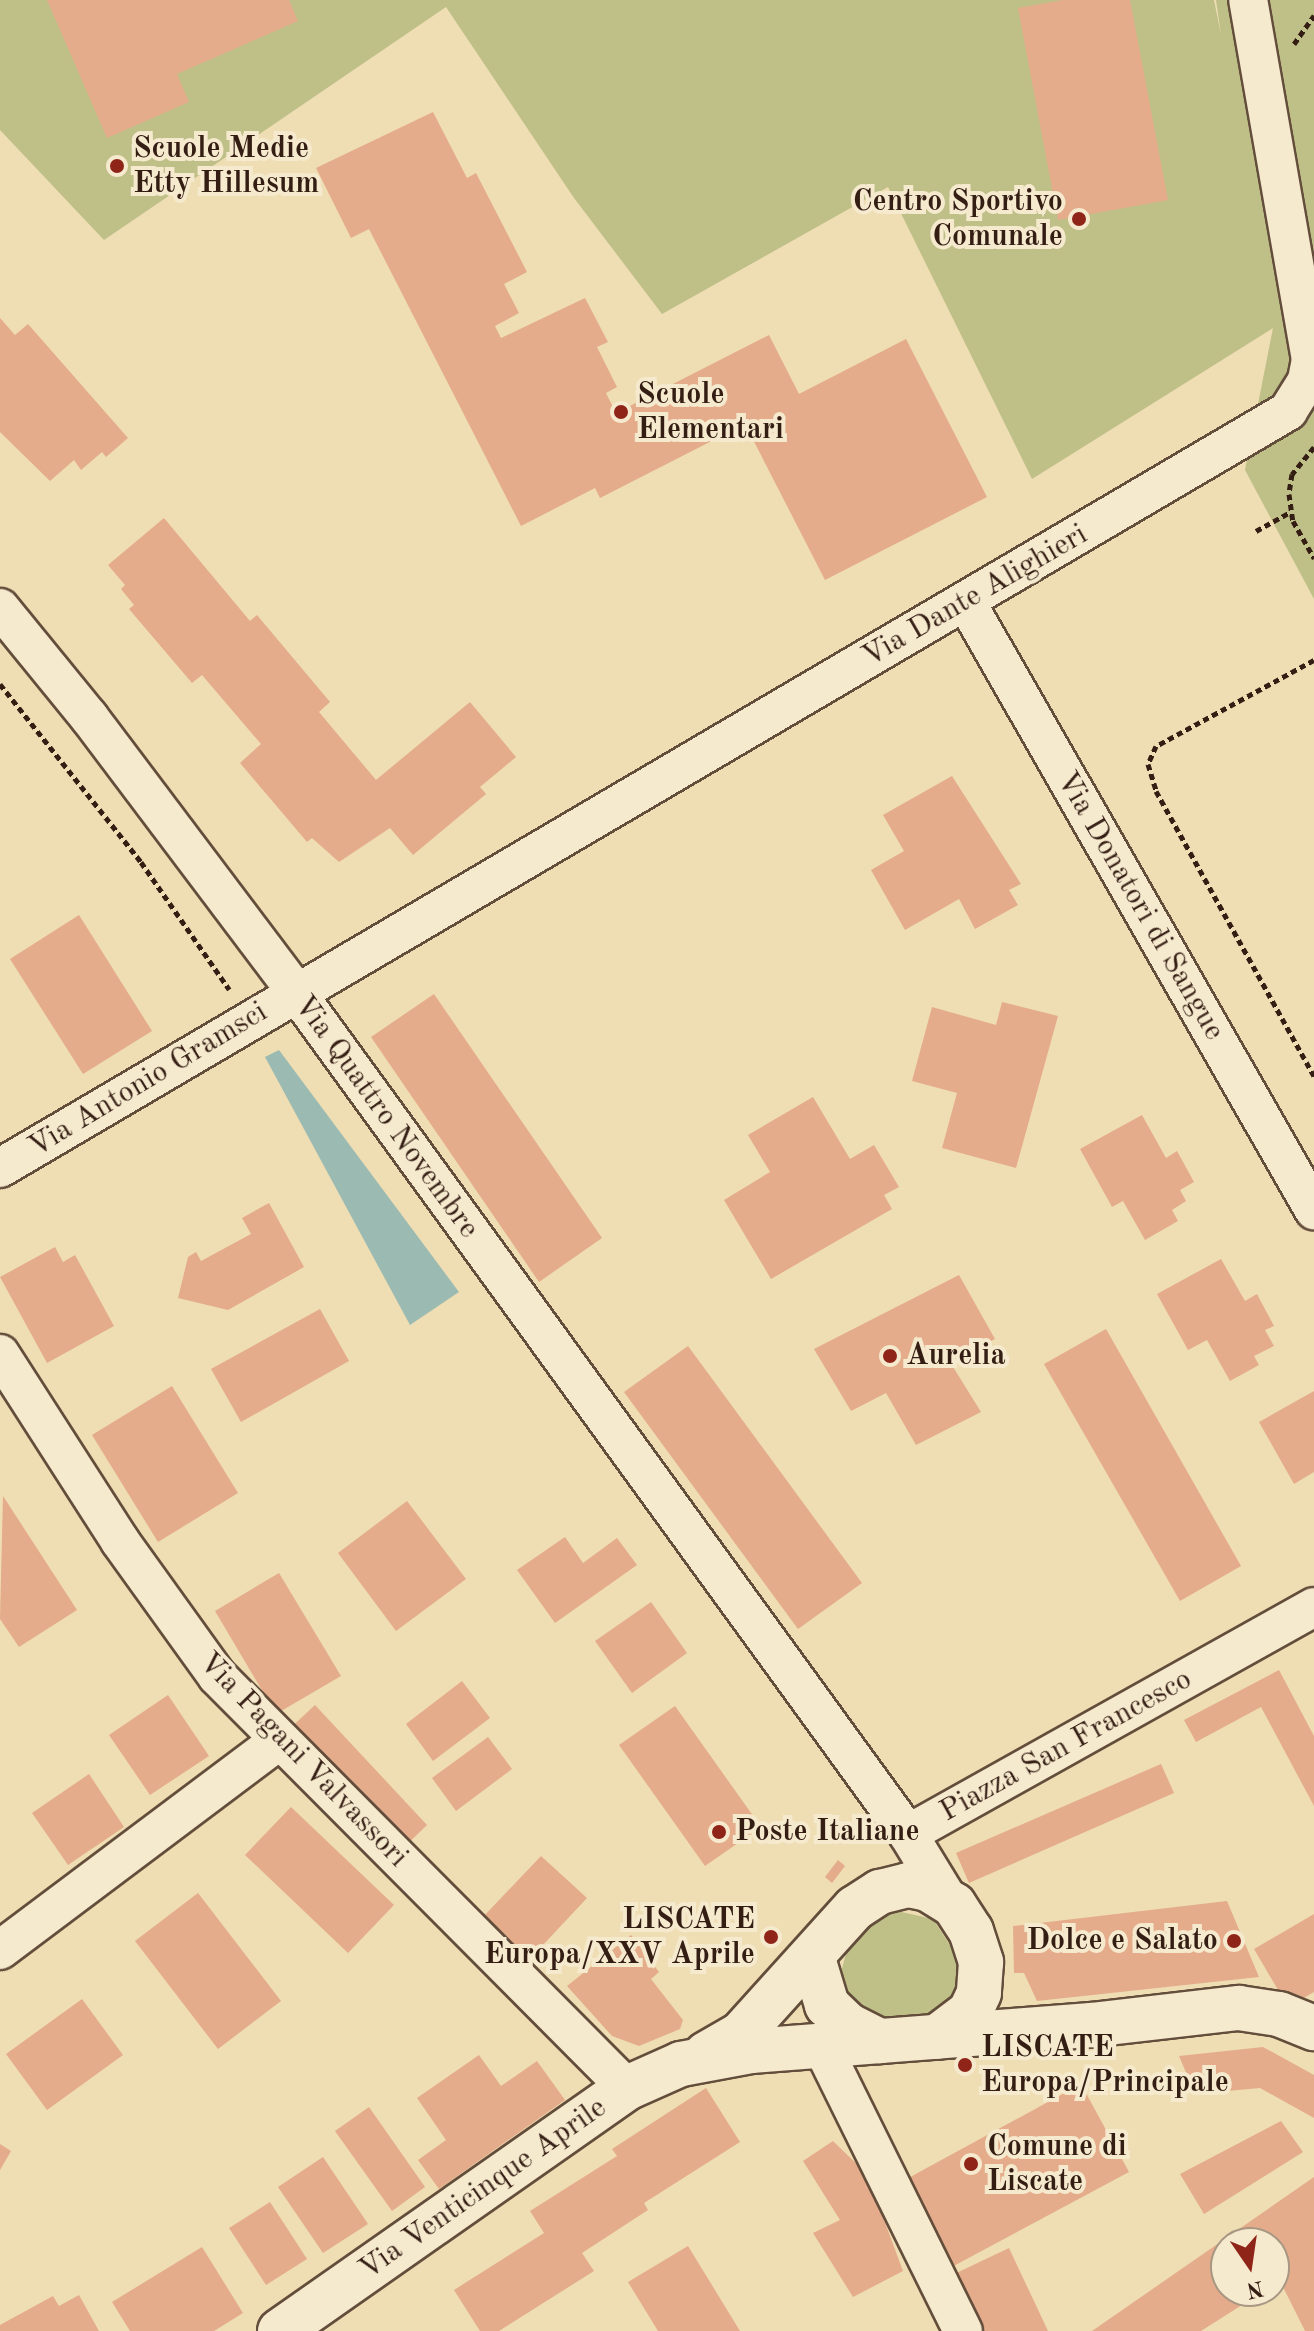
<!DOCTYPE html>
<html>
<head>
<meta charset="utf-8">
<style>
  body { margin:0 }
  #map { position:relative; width:1314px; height:2331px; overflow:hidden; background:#efddb3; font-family:"Old Standard TT",serif }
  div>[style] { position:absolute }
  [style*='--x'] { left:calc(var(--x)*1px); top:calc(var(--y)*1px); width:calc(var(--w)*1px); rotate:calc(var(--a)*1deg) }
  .green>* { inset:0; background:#bfbf88 }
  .water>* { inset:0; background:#9bbbb2 }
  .building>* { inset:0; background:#e4ac8a }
  .path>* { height:5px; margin-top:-2.5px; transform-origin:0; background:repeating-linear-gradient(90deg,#341d13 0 6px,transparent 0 10px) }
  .roads { filter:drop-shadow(2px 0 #634d3b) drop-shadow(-2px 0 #634d3b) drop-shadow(0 2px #634d3b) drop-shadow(0 -2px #634d3b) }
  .street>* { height:38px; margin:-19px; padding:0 19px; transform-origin:19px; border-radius:19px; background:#f5e9ce }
  .secondary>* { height:44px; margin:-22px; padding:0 22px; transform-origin:22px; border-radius:22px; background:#f5e9ce }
  .dots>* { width:22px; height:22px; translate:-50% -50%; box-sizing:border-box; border:4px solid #f5e9ce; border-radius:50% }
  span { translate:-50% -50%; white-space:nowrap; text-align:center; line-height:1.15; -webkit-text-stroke:8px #f5e9ce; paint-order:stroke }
  .poi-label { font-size:30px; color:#341d13; font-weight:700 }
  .left { translate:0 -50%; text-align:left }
  .right { translate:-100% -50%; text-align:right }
  .street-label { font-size:30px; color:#341d13 }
  .north { position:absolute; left:1210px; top:2227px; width:80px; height:80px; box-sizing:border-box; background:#f5e9ce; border:2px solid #a89783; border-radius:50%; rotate:167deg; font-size:22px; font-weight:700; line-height:32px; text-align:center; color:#341d13 }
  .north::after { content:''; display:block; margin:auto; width:28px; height:36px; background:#8f2418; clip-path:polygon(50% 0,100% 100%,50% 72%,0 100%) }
</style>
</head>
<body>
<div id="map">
  <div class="green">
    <div style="clip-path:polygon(0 0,1214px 0,1221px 35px,1216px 0,1314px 0,1314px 599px,1245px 470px,1273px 328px,1032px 479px,888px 187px,662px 314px,574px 198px,446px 7px,104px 240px,0 130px)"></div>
    <div style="clip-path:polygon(897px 1911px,933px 1919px,957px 1956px,960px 1973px,958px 1990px,943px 2008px,926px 2017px,888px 2022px,866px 2015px,844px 1995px,840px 1976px,848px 1946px,880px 1917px)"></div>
  </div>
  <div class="water">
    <div style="clip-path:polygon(279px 1050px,459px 1292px,410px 1325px,265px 1057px)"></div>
  </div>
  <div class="building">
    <div style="clip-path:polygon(47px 0,289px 0,298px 21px,177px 74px,189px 102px,107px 138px)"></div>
    <div style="clip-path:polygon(1063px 0,1130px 0,1168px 200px,1058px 220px,1018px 8px)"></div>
    <div style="clip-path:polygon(433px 112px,467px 178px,476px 173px,527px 272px,504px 284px,519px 313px,495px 326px,501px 338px,585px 298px,608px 342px,597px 347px,617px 387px,606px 393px,616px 413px,769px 335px,799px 394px,906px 339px,987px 497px,825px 580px,745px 424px,600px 498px,595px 488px,521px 526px,369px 229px,351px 238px,316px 168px)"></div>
    <div style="clip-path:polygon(0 318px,15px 335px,28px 324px,128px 438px,106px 457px,102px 452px,81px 470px,74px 460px,50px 481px,0 432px)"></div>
    <div style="clip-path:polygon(164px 518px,250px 621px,257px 615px,330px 702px,319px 712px,376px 780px,470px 702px,516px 757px,480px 787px,486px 794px,413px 855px,390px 828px,339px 862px,312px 838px,307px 842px,240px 763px,261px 744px,202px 675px,192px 683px,129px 609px,134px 605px,121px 589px,125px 585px,108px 565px)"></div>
    <div style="clip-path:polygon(952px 776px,1021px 884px,1009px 890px,1018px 905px,975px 929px,959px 899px,905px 930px,871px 870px,904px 851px,883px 815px)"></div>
    <div style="clip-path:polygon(79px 915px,152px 1031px,83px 1074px,10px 959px)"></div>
    <div style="clip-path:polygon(434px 994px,602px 1238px,539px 1282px,371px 1037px)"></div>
    <div style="clip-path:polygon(1002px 1002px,1058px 1016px,1016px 1168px,942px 1148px,957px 1093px,912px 1081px,932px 1007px,996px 1025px)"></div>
    <div style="clip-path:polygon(813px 1097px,850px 1159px,874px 1145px,899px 1187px,884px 1195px,892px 1209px,771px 1279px,724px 1200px,770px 1172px,748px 1135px)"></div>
    <div style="clip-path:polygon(1142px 1115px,1166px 1158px,1177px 1151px,1194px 1182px,1180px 1190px,1186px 1201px,1172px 1210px,1178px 1221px,1145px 1240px,1123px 1201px,1112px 1207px,1080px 1149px)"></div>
    <div style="clip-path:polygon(269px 1203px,304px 1267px,228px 1310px,178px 1298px,188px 1257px,196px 1252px,201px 1261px,251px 1234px,242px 1218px)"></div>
    <div style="clip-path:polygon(55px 1247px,63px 1262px,75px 1255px,114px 1326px,47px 1363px,0 1277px)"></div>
    <div style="clip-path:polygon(1221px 1259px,1245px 1301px,1257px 1294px,1274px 1326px,1265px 1330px,1274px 1346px,1254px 1356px,1259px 1365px,1230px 1381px,1207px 1340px,1188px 1350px,1157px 1294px)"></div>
    <div style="clip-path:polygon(959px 1275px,995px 1339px,950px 1362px,981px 1412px,916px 1445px,886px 1393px,851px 1411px,814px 1349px)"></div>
    <div style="clip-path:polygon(320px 1309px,349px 1361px,241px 1422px,211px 1369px)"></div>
    <div style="clip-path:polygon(1106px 1329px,1241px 1566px,1180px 1601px,1044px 1364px)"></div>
    <div style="clip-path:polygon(688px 1346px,862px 1583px,798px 1629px,624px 1392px)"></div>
    <div style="clip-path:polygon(172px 1386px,238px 1493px,158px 1542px,92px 1435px)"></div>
    <div style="clip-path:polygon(1314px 1391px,1314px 1472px,1294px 1484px,1259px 1422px)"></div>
    <div style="clip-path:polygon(3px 1496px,77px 1610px,19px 1647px,0 1619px)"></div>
    <div style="clip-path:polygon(407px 1501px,466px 1579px,396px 1631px,338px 1553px)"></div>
    <div style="clip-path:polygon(565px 1537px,583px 1563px,617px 1538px,637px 1565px,555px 1623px,517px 1570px)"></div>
    <div style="clip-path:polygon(279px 1573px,341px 1676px,276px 1714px,215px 1611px)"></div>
    <div style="clip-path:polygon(651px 1602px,687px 1653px,632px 1693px,595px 1641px)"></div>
    <div style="clip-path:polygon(1279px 1670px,1314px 1736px,1314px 1806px,1261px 1707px,1196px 1742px,1184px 1720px)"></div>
    <div style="clip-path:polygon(462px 1681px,490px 1718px,433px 1761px,406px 1724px)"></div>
    <div style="clip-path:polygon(168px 1695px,209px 1756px,150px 1795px,109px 1735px)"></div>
    <div style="clip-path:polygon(315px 1705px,427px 1825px,397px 1854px,285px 1733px)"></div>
    <div style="clip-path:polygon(675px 1706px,761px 1827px,705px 1866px,619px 1745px)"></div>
    <div style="clip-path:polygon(488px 1737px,512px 1769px,456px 1811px,432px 1778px)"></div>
    <div style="clip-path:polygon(1161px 1764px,1174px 1793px,969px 1883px,956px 1853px)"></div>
    <div style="clip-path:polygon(89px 1774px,124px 1827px,68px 1865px,32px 1813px)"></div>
    <div style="clip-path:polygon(291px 1807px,394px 1905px,348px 1953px,245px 1855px)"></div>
    <div style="clip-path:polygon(541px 1856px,587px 1898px,528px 1961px,482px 1918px)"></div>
    <div style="clip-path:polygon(838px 1860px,845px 1866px,832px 1883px,825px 1877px)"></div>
    <div style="clip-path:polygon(198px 1893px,281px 2001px,218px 2049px,135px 1941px)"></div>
    <div style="clip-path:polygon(1227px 1901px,1259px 1977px,1037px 2001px,1024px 1973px,1014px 1973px,1013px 1926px)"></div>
    <div style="clip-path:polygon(1314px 1914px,1314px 1992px,1288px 2007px,1254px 1949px)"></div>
    <div style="clip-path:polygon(631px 1935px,659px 1972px,651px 1979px,683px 2020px,680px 2029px,639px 2046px,612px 2036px,567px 1986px)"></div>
    <div style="clip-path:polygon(82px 1999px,123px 2055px,47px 2110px,6px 2054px)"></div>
    <div style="clip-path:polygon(1263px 2047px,1314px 2075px,1314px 2118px,1260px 2088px,1195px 2094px,1179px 2056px)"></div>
    <div style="clip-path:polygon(479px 2055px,501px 2086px,537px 2061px,565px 2100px,439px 2189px,418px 2160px,446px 2140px,417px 2098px)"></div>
    <div style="clip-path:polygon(1081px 2084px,1129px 2172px,948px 2269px,901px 2182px)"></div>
    <div style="clip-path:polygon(706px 2088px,740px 2142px,644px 2203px,648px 2210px,582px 2253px,594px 2271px,499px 2331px,480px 2331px,454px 2290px,544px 2233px,530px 2211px,617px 2156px,612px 2149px)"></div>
    <div style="clip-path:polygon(369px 2107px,425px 2187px,392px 2211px,335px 2131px)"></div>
    <div style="clip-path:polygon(1281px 2121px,1303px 2152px,1204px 2214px,1180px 2174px)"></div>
    <div style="clip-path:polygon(833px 2141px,867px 2174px,903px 2271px,853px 2297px,813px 2233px,840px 2220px,803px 2161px)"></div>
    <div style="clip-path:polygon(0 2144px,11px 2151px,0 2170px)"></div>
    <div style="clip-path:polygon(323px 2157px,368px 2224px,323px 2253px,278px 2187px)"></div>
    <div style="clip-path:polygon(1314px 2177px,1314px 2331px,1305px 2331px,1280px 2281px,1274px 2284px,1274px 2243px,1226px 2243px,1226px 2291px,1264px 2291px,1201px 2331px,1092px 2331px)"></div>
    <div style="clip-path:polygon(270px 2202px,307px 2259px,266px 2285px,229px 2228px)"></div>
    <div style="clip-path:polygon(688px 2246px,740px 2331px,658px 2331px,628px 2282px)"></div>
    <div style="clip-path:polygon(202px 2247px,243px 2313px,214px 2331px,130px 2331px,112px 2302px)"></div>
    <div style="clip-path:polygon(1009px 2248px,1048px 2331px,974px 2331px,948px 2277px)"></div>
    <div style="clip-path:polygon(79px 2295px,99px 2331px,0 2331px,0 2325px,53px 2296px,59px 2306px)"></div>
  </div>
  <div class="path">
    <div style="--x:1294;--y:44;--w:35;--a:-55"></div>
    <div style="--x:1314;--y:447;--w:35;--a:129"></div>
    <div style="--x:1292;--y:474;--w:20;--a:99"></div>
    <div style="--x:1289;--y:494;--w:27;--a:82"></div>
    <div style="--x:1293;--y:521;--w:43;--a:60.4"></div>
    <div style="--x:1256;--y:531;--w:39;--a:-29"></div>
    <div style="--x:1314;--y:660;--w:180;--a:151.4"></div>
    <div style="--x:1156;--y:746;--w:20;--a:114"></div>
    <div style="--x:1148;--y:764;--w:28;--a:73"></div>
    <div style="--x:1156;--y:791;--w:326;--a:61"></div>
    <div style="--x:0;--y:684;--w:227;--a:51.6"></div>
    <div style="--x:141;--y:862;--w:155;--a:55.3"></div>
  </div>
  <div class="roads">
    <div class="street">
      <div style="--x:966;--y:602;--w:701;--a:60.21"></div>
      <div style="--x:0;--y:608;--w:141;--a:50.8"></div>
      <div style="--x:89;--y:717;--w:344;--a:53"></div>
      <div style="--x:296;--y:992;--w:1041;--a:53.99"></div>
      <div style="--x:908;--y:1834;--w:75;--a:58.6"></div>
      <div style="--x:0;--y:1168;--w:1494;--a:-30.44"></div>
      <div style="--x:1288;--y:411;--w:36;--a:-58"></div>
      <div style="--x:1307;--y:380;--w:20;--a:-79"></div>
      <div style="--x:1311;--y:360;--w:365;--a:-99.9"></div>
      <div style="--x:0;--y:1354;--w:222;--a:57.3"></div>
      <div style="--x:120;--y:1541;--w:166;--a:54.3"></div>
      <div style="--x:217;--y:1676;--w:581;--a:45.14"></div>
      <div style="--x:908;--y:1834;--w:465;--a:-29.2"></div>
      <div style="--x:0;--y:1950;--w:346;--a:-36.9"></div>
      <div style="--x:822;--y:2046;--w:318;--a:63.7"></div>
    </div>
    <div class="secondary">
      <div style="--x:815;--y:1965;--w:42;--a:73.3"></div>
      <div style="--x:827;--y:2005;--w:29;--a:44"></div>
      <div style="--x:848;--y:2025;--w:36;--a:27"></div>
      <div style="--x:706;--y:2054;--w:40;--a:-29.7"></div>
      <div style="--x:741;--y:2034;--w:170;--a:-47.9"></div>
      <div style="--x:855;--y:1908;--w:30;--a:-33"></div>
      <div style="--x:880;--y:1892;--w:29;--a:-14"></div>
      <div style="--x:908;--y:1885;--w:20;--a:11"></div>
      <div style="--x:928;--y:1889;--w:31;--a:32"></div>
      <div style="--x:954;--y:1905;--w:31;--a:57"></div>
      <div style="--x:971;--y:1931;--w:33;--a:72"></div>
      <div style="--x:981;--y:1962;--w:31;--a:94"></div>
      <div style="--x:979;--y:1993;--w:21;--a:115"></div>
      <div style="--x:970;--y:2012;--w:41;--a:142.9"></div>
      <div style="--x:280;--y:2331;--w:424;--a:-35"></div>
      <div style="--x:627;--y:2088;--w:59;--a:-24"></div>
      <div style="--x:681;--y:2064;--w:71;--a:-10.5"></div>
      <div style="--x:751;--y:2051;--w:341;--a:-4.4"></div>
      <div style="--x:1091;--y:2025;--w:149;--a:-6.6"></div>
      <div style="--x:1239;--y:2008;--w:40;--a:8.5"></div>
      <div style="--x:1279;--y:2014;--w:38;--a:22"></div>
    </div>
  </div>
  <div class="dots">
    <div style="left:117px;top:166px;background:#8f2418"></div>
    <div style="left:1079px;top:219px;background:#8f2418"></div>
    <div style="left:621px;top:412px;background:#8f2418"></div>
    <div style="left:890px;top:1356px;background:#8f2418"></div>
    <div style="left:719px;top:1832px;background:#8f2418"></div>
    <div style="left:771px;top:1937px;background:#8f2418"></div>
    <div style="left:1234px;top:1941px;background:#8f2418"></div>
    <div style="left:965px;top:2065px;background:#8f2418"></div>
    <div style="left:971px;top:2164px;background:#8f2418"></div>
  </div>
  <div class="poi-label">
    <span class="left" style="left:133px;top:166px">Scuole Medie<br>Etty Hillesum</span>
    <span class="right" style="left:1063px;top:219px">Centro Sportivo<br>Comunale</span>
    <span class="left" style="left:637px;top:412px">Scuole<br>Elementari</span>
    <span class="left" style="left:906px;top:1356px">Aurelia</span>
    <span class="left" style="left:735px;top:1832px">Poste Italiane</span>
    <span class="right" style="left:755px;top:1937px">LISCATE<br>Europa/XXV Aprile</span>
    <span class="right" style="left:1218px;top:1941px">Dolce e Salato</span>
    <span class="left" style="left:981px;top:2065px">LISCATE<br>Europa/Principale</span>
    <span class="left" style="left:987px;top:2164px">Comune di<br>Liscate</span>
  </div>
  <div class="street-label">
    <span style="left:975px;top:596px;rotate:-30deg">Via Dante Alighieri</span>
    <span style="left:1140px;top:906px;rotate:60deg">Via Donatori di Sangue</span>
    <span style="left:148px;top:1080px;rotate:-31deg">Via Antonio Gramsci</span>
    <span style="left:386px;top:1117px;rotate:54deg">Via Quattro Novembre</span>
    <span style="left:1066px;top:1746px;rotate:-29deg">Piazza San Francesco</span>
    <span style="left:303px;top:1760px;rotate:46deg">Via Pagani Valvassori</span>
    <span style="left:483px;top:2189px;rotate:-35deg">Via Venticinque Aprile</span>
  </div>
  <div class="north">N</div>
</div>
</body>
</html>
